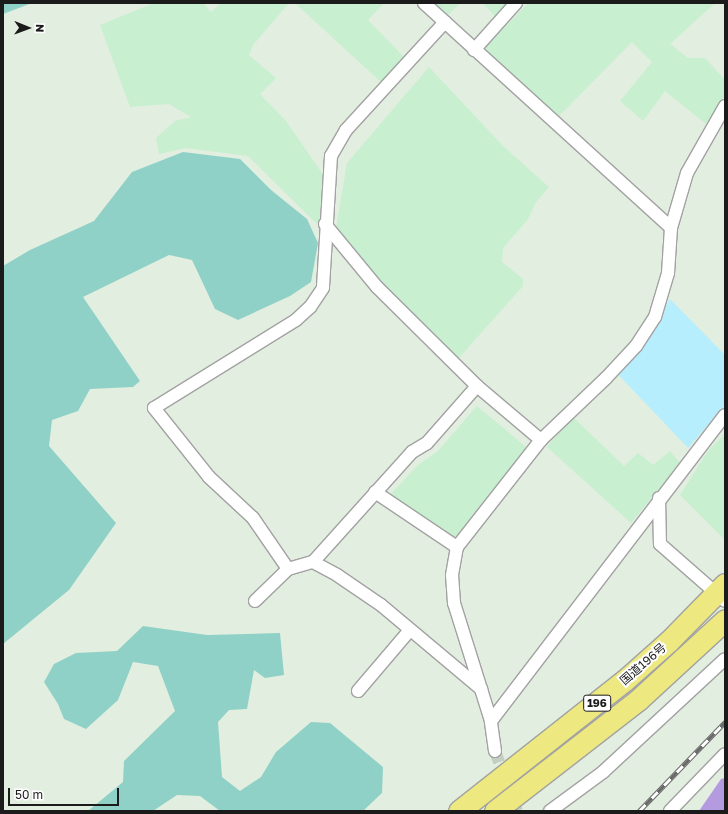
<!DOCTYPE html>
<html>
<head>
<meta charset="utf-8">
<style>
  body { margin:0 }
  #map { position:relative; width:728px; height:814px; overflow:hidden; background:#e2eedf; font-family:"Golos Text","Noto Sans JP",sans-serif }
  div>[style] { position:absolute }
  [style*='--x'] { left:calc(var(--x)*1px); top:calc(var(--y)*1px); width:calc(var(--w)*1px); rotate:calc(var(--a)*1deg) }
  .farmland>* { inset:0; background:#c8efd0 }
  .forest>* { inset:0; background:#90d1c7 }
  .park>* { inset:0; background:#b6eefe }
  .water>* { inset:0; background:#b49be0 }
  .street-tunnel>* { height:12px; margin-top:-6px; transform-origin:0; background:repeating-linear-gradient(90deg,#c4cec2 0 12px,transparent 0 18px) }
  .roads { filter:drop-shadow(1px 0 #a2a2a2) drop-shadow(-1px 0 #a2a2a2) drop-shadow(0 1px #a2a2a2) drop-shadow(0 -1px #a2a2a2) }
  .street>* { height:12px; margin:-6px; padding:0 6px; transform-origin:6px; border-radius:6px; background:#fff }
  .highway>* { height:21px; margin:-10.5px; padding:0 10.5px; transform-origin:10.5px; border-radius:10.5px; background:#ede87f }
  .rail>* { height:4.5px; margin-top:-2.25px; transform-origin:0; background:repeating-linear-gradient(90deg,#fff 0 9px,#696969 0 18px); box-sizing:border-box; border-block:1px solid #696969 }
  span { translate:-50% -50%; white-space:nowrap; text-align:center; line-height:1.15; -webkit-text-stroke:4px #fff; paint-order:stroke }
  .shield-label span { padding:1px 3px; background:#fff; border:1px solid; border-radius:3px; -webkit-text-stroke-width:0 }
  .shield-label { font-size:11px; color:#1b1b1b; font-weight:700 }
  .street-label { font-size:12px; color:#1b1b1b }
  .frame { position:absolute; inset:0; border:4px solid #1b1b1b; pointer-events:none }
  .north { position:absolute; left:8px; top:8px; width:40px; height:40px; -webkit-text-stroke:3px #fff; paint-order:stroke; rotate:91deg; font-size:11px; font-weight:700; line-height:16px; text-align:center; color:#1b1b1b }
  .north::after { content:''; display:block; margin:auto; width:14px; height:18px; background:#1b1b1b; clip-path:polygon(50% 0,100% 100%,50% 72%,0 100%) }
  .scale { position:absolute; left:8px; top:788px; width:111px; height:18px; box-sizing:border-box; border:2px solid #1b1b1b; border-top:0; padding-left:5px; font-size:12px; line-height:14px; white-space:nowrap; color:#1b1b1b; -webkit-text-stroke:3px #fff; paint-order:stroke }
</style>
</head>
<body>
<div id="map">
  <div class="farmland">
    <div style="clip-path:polygon(154px 3px,203px 3px,211px 12px,221px 3px,289px 3px,253px 45px,249px 55px,276px 78px,260px 94px,286px 121px,324px 176px,319px 226px,248px 156px,186px 148px,159px 154px,156px 138px,175px 121px,191px 117px,169px 104px,130px 107px,100px 25px)"></div>
    <div style="clip-path:polygon(295px 3px,384px 3px,368px 20px,404px 57px,382px 83px)"></div>
    <div style="clip-path:polygon(433px 3px,460px 3px,447px 16px)"></div>
    <div style="clip-path:polygon(483px 3px,512px 3px,497px 19px)"></div>
    <div style="clip-path:polygon(528px 3px,715px 3px,670px 44px,688px 58px,705px 58px,725px 80px,725px 95px,706px 124px,665px 91px,643px 121px,620px 101px,652px 62px,632px 42px,557px 118px,483px 50px)"></div>
    <div style="clip-path:polygon(429px 67px,503px 146px,549px 187px,536px 202px,528px 219px,503px 248px,502px 262px,523px 279px,523px 286px,457px 360px,383px 286px,336px 228px,347px 163px)"></div>
    <div style="clip-path:polygon(477px 406px,526px 447px,457px 541px,390px 495px,418px 465px,437px 452px)"></div>
    <div style="clip-path:polygon(573px 417px,624px 466px,638px 453px,653px 465px,670px 451px,680px 463px,631px 523px,547px 447px)"></div>
    <div style="clip-path:polygon(725px 434px,725px 540px,680px 495px,708px 451px)"></div>
  </div>
  <div class="forest">
    <div style="clip-path:polygon(3px 3px,32px 3px,3px 14px)"></div>
    <div style="clip-path:polygon(183px 152px,240px 159px,271px 190px,307px 219px,318px 243px,311px 282px,290px 296px,238px 320px,215px 309px,192px 260px,169px 255px,83px 297px,140px 381px,133px 387px,90px 389px,78px 411px,52px 420px,49px 446px,116px 523px,69px 590px,3px 644px,3px 266px,30px 250px,94px 221px,132px 172px)"></div>
    <div style="clip-path:polygon(143px 626px,207px 635px,280px 633px,284px 675px,265px 678px,254px 670px,247px 709px,229px 710px,218px 722px,222px 777px,240px 791px,261px 777px,276px 752px,311px 722px,330px 723px,383px 767px,382px 793px,363px 811px,220px 811px,200px 796px,177px 795px,153px 811px,88px 811px,123px 782px,124px 761px,175px 711px,158px 666px,133px 662px,118px 700px,86px 729px,64px 719px,58px 704px,44px 682px,54px 664px,76px 653px,117px 651px)"></div>
  </div>
  <div class="park">
    <div style="clip-path:polygon(670px 299px,725px 355px,725px 405px,688px 448px,611px 367px,656px 323px)"></div>
  </div>
  <div class="water">
    <div style="clip-path:polygon(725px 778px,725px 811px,699px 811px,721px 779px)"></div>
  </div>
  <div class="street-tunnel">
    <div style="--x:495;--y:751;--w:64;--a:69.9"></div>
  </div>
  <div class="roads">
    <div class="street">
      <div style="--x:424;--y:3;--w:334;--a:42.3"></div>
      <div style="--x:445;--y:22;--w:147;--a:132.5"></div>
      <div style="--x:346;--y:130;--w:30;--a:120"></div>
      <div style="--x:331;--y:156;--w:132;--a:93.5"></div>
      <div style="--x:323;--y:288;--w:23;--a:124"></div>
      <div style="--x:310;--y:307;--w:19;--a:137"></div>
      <div style="--x:296;--y:320;--w:167;--a:148.2"></div>
      <div style="--x:154;--y:408;--w:88;--a:51.4"></div>
      <div style="--x:209;--y:477;--w:60;--a:43"></div>
      <div style="--x:253;--y:518;--w:62;--a:55.5"></div>
      <div style="--x:288;--y:569;--w:26;--a:-16"></div>
      <div style="--x:313;--y:562;--w:27;--a:28"></div>
      <div style="--x:337;--y:575;--w:53;--a:34.3"></div>
      <div style="--x:381;--y:605;--w:131;--a:40"></div>
      <div style="--x:474;--y:50;--w:63;--a:-48.2"></div>
      <div style="--x:325;--y:224;--w:82;--a:50.5"></div>
      <div style="--x:377;--y:287;--w:141;--a:44.7"></div>
      <div style="--x:375;--y:492;--w:99;--a:33.9"></div>
      <div style="--x:659;--y:498;--w:46;--a:88.8"></div>
      <div style="--x:660;--y:544;--w:86;--a:41.2"></div>
      <div style="--x:313;--y:562;--w:148;--a:-48"></div>
      <div style="--x:412;--y:452;--w:17;--a:-31"></div>
      <div style="--x:427;--y:443;--w:76;--a:-48.7"></div>
      <div style="--x:477;--y:386;--w:84;--a:40.2"></div>
      <div style="--x:255;--y:601;--w:46;--a:-44.1"></div>
      <div style="--x:358;--y:691;--w:80;--a:-49.6"></div>
      <div style="--x:491;--y:721;--w:385;--a:-52.6"></div>
      <div style="--x:495;--y:751;--w:30;--a:-98"></div>
      <div style="--x:491;--y:721;--w:124;--a:-107.4"></div>
      <div style="--x:454;--y:603;--w:28;--a:-94"></div>
      <div style="--x:452;--y:575;--w:28;--a:-80"></div>
      <div style="--x:457;--y:547;--w:136;--a:-51.9"></div>
      <div style="--x:541;--y:440;--w:90;--a:-43.6"></div>
      <div style="--x:606;--y:378;--w:44;--a:-46.8"></div>
      <div style="--x:636;--y:346;--w:35;--a:-57"></div>
      <div style="--x:655;--y:317;--w:46;--a:-73.5"></div>
      <div style="--x:668;--y:273;--w:45;--a:-86.2"></div>
      <div style="--x:671;--y:228;--w:57;--a:-73.8"></div>
      <div style="--x:687;--y:173;--w:77;--a:-60.4"></div>
      <div style="--x:550;--y:811;--w:66;--a:-36.3"></div>
      <div style="--x:603;--y:772;--w:166;--a:-42.8"></div>
      <div style="--x:670;--y:811;--w:79;--a:-46"></div>
    </div>
    <div class="highway">
      <div style="--x:459;--y:811;--w:211;--a:-38.3"></div>
      <div style="--x:625;--y:680;--w:59;--a:-41.6"></div>
      <div style="--x:669;--y:641;--w:80;--a:-45.5"></div>
      <div style="--x:495;--y:811;--w:181;--a:-37.8"></div>
      <div style="--x:638;--y:700;--w:118;--a:-42.6"></div>
    </div>
  </div>
  <div class="rail">
    <div style="--x:639;--y:811;--w:124;--a:-46"></div>
  </div>
  <div class="shield-label">
    <span style="left:597px;top:703px">196</span>
  </div>
  <div class="street-label">
    <span style="left:643px;top:664px;rotate:-41deg">国道196号</span>
  </div>
  <div class="frame"></div>
  <div class="north">N</div>
  <div class="scale">50 m</div>
</div>
</body>
</html>
